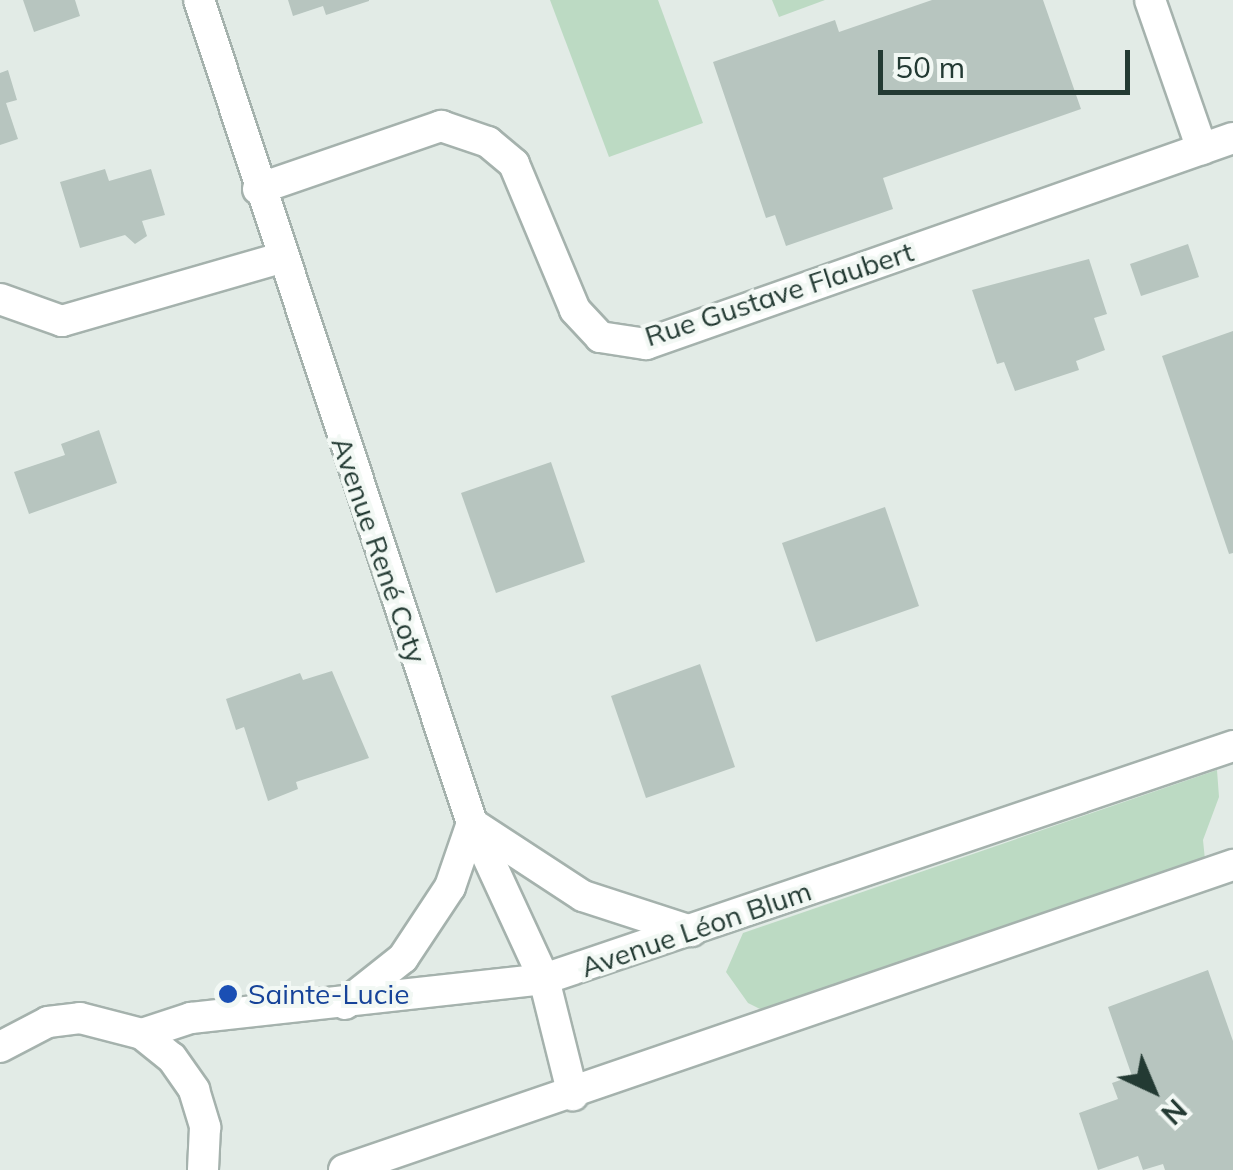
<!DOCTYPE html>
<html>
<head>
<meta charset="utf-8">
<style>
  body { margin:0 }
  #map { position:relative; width:1233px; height:1170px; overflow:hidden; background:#e2ebe6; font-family:Mulish,sans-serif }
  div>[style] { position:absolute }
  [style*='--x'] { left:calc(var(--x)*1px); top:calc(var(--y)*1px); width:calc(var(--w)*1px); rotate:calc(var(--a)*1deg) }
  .green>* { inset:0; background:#bcdac3 }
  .building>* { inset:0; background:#b7c5bf }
  .roads { filter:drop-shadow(2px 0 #a5b2ad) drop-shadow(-2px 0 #a5b2ad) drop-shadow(0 2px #a5b2ad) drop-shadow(0 -2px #a5b2ad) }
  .street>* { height:30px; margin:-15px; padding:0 15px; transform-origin:15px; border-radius:15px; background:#fff }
  .secondary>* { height:30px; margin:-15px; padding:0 15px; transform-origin:15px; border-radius:15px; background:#fff }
  .dots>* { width:28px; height:28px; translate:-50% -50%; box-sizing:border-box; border:5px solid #f2f8f4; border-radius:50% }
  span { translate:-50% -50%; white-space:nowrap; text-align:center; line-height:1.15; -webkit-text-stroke:8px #f2f8f4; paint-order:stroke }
  .street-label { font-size:28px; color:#233a33 }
  .transit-label { font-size:28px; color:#164399 }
  .left { translate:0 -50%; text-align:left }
  .north { position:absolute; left:1103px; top:1040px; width:100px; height:100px; -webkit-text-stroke:8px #f2f8f4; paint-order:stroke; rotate:136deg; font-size:28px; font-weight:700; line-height:40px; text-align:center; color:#233a33 }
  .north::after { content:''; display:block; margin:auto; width:35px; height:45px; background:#233a33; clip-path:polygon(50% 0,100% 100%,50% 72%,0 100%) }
  .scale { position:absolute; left:878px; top:50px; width:252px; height:45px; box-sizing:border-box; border:5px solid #233a33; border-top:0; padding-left:12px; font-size:30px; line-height:35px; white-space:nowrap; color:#233a33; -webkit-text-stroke:8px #f2f8f4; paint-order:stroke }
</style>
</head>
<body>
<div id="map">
  <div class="green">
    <div style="clip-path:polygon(550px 0,658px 0,703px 123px,609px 157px)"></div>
    <div style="clip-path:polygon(772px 0,825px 0,779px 17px)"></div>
    <div style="clip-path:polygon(1217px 770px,1219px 797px,1203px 840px,1205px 860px,768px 1013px,748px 1003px,726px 972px,743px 933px)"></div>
  </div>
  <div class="building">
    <div style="clip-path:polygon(23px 0,75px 0,80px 16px,34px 32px)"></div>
    <div style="clip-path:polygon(288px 0,369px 0,369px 1px,326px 15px,323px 6px,293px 16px)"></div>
    <div style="clip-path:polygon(932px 0,1043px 0,1081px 109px,883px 178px,893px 209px,786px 246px,775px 215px,766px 218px,713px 62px,835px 20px,839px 32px)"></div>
    <div style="clip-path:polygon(8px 70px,17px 100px,6px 103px,18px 139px,0 145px,0 73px)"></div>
    <div style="clip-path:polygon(105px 169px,109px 181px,151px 169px,165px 215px,142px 221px,147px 236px,135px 244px,125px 235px,80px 248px,60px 182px)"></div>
    <div style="clip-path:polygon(1188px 244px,1199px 277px,1141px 296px,1130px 264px)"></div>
    <div style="clip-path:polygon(1089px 259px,1107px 314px,1094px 318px,1105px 350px,1076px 361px,1079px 370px,1015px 391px,1004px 362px,997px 364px,972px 290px)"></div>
    <div style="clip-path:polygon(1233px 331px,1233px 553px,1229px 554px,1162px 356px)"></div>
    <div style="clip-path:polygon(99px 430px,117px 483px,29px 514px,14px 472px,65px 455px,61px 444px)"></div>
    <div style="clip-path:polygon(551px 462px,585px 562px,496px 593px,461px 493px)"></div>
    <div style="clip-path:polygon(885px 507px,919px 606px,816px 642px,782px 543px)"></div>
    <div style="clip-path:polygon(700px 664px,735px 767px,646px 798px,611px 696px)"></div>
    <div style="clip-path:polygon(332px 671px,369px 758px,296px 782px,298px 789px,268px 801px,244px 727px,236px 730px,226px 699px,300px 673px,303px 680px)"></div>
    <div style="clip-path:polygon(1208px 970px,1233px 1041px,1233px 1170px,1165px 1170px,1163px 1164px,1143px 1170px,1138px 1156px,1098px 1170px,1079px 1113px,1118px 1099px,1112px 1083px,1132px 1076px,1108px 1007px)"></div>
  </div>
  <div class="roads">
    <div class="street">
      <div style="--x:1150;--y:0;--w:158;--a:70.8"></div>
      <div style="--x:258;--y:189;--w:194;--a:-19"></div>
      <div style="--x:441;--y:126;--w:50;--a:18.8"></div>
      <div style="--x:488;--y:142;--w:34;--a:40"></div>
      <div style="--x:514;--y:164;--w:158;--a:67.3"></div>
      <div style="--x:575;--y:310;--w:37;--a:47"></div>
      <div style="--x:600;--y:337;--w:47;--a:8.7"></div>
      <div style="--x:646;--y:344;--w:622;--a:-19.34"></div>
      <div style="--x:0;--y:299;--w:66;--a:19.5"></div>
      <div style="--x:62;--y:321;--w:227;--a:-16.1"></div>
    </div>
    <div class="secondary">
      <div style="--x:199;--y:0;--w:867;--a:71.65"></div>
      <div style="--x:472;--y:823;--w:172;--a:65.2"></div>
      <div style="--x:544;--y:979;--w:120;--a:76"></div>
      <div style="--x:476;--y:826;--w:128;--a:33.2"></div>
      <div style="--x:583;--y:896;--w:114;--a:18"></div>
      <div style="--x:345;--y:1004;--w:74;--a:-38.4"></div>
      <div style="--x:403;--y:958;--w:85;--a:-56.5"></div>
      <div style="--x:450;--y:887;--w:68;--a:-71"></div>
      <div style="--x:142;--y:1034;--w:52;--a:-18.1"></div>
      <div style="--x:191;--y:1018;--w:355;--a:-6.3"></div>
      <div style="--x:544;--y:979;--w:727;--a:-18.68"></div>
      <div style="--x:0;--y:1047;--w:54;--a:-27.5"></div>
      <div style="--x:48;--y:1022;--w:32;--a:-7"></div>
      <div style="--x:80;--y:1018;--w:64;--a:14.5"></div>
      <div style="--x:142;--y:1034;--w:38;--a:39"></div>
      <div style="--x:172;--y:1058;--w:39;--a:55"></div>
      <div style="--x:194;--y:1090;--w:39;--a:73"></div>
      <div style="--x:205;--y:1127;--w:43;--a:92.7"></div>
      <div style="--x:344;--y:1170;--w:940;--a:-18.94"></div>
    </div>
  </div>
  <div class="dots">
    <div style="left:228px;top:994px;background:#1a4fb4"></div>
  </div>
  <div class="street-label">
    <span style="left:779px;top:294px;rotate:-18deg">Rue Gustave Flaubert</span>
    <span style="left:379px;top:550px;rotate:71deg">Avenue René Coty</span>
    <span style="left:696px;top:929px;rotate:-19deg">Avenue Léon Blum</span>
  </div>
  <div class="transit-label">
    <span class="left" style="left:248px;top:994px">Sainte-Lucie</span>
  </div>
  <div class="north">N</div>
  <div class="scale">50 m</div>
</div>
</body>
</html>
